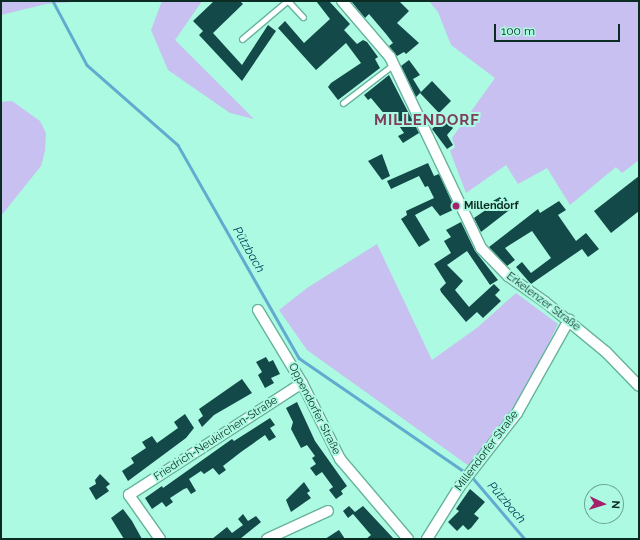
<!DOCTYPE html>
<html>
<head>
<meta charset="utf-8">
<style>
  body { margin:0 }
  #map { position:relative; width:640px; height:540px; overflow:hidden; background:#acfae1; font-family:Raleway,sans-serif }
  div>[style] { position:absolute }
  [style*='--x'] { left:calc(var(--x)*1px); top:calc(var(--y)*1px); width:calc(var(--w)*1px); rotate:calc(var(--a)*1deg) }
  .green>* { inset:0; background:#c8c0f0 }
  .stream>* { height:2.5px; margin:-1.25px; padding:0 1.25px; transform-origin:1.25px; border-radius:1.25px; background:#61abd0 }
  .building>* { inset:0; background:#134948 }
  .roads { filter:drop-shadow(1px 0 #66b39c) drop-shadow(-1px 0 #66b39c) drop-shadow(0 1px #66b39c) drop-shadow(0 -1px #66b39c) }
  .lane>* { height:5px; margin:-2.5px; padding:0 2.5px; transform-origin:2.5px; border-radius:2.5px; background:#fff }
  .street>* { height:10px; margin:-5px; padding:0 5px; transform-origin:5px; border-radius:5px; background:#fff }
  .dots>* { width:11px; height:11px; translate:-50% -50%; box-sizing:border-box; border:2px solid #acfae1; border-radius:50% }
  span { translate:-50% -50%; white-space:nowrap; text-align:center; line-height:1.15; -webkit-text-stroke:4px #acfae1; paint-order:stroke }
  .poi-label { font-size:11px; color:#0b2c23; font-weight:700 }
  .left { translate:0 -50%; text-align:left }
  .street-label { font-size:11px; color:#0b2c23 }
  .water-label { font-size:12px; color:#00415a; font-style:italic }
  .district-label { font-size:15px; color:#7f3c5c; font-weight:700; letter-spacing:1px }
  .frame { position:absolute; inset:0; border:2px solid #0b2c23; pointer-events:none }
  .north { position:absolute; left:584px; top:484px; width:40px; height:40px; box-sizing:border-box; background:#acfae1; border:1px solid #6ca895; border-radius:50%; rotate:94deg; font-size:11px; font-weight:700; line-height:16px; text-align:center; color:#0b2c23 }
  .north::after { content:''; display:block; margin:auto; width:14px; height:18px; background:#a6216b; clip-path:polygon(50% 0,100% 100%,50% 72%,0 100%) }
  .scale { position:absolute; left:494px; top:24px; width:126px; height:18px; box-sizing:border-box; border:2px solid #0b2c23; border-top:0; padding-left:5px; font-size:12px; line-height:14px; white-space:nowrap; color:#0b2c23; -webkit-text-stroke:3px #acfae1; paint-order:stroke }
</style>
</head>
<body>
<div id="map">
  <div class="green">
    <div style="clip-path:polygon(1px 1px,87px 1px,46px 4px,1px 15px)"></div>
    <div style="clip-path:polygon(162px 1px,202px 1px,175px 40px,254px 119px,230px 113px,168px 70px,151px 30px)"></div>
    <div style="clip-path:polygon(429px 1px,639px 1px,639px 160px,622px 173px,616px 167px,570px 205px,547px 168px,518px 184px,506px 165px,466px 193px,450px 151px,455px 147px,452px 138px,495px 78px,451px 45px,438px 12px)"></div>
    <div style="clip-path:polygon(12px 101px,40px 121px,46px 133px,45px 151px,41px 166px,1px 216px,1px 102px)"></div>
    <div style="clip-path:polygon(377px 244px,432px 360px,478px 327px,516px 293px,558px 324px,525px 393px,469px 466px,307px 350px,279px 310px,307px 288px)"></div>
  </div>
  <div class="stream">
    <div style="--x:53;--y:1;--w:72;--a:62"></div>
    <div style="--x:87;--y:65;--w:121;--a:41.3"></div>
    <div style="--x:178;--y:145;--w:245;--a:60.4"></div>
    <div style="--x:299;--y:358;--w:201;--a:34.5"></div>
    <div style="--x:473;--y:478;--w:80;--a:49.6"></div>
  </div>
  <div class="building">
    <div style="clip-path:polygon(214px 1px,240px 1px,243px 4px,213px 33px,242px 65px,268px 25px,276px 31px,242px 81px,199px 35px,203px 31px,193px 21px)"></div>
    <div style="clip-path:polygon(316px 1px,329px 1px,350px 24px,344px 30px,357px 44px,363px 40px,367px 42px,378px 57px,375px 59px,380px 68px,338px 100px,328px 87px,331px 83px,361px 63px,346px 43px,316px 70px,278px 28px,285px 21px,304px 43px,330px 19px)"></div>
    <div style="clip-path:polygon(351px 1px,399px 1px,409px 11px,397px 23px,419px 43px,406px 54px,404px 52px,397px 56px,389px 46px,393px 43px,386px 34px,369px 14px,365px 18px)"></div>
    <div style="clip-path:polygon(409px 60px,420px 75px,413px 79px,421px 92px,416px 97px,401px 66px)"></div>
    <div style="clip-path:polygon(389px 75px,419px 133px,403px 143px,398px 136px,404px 133px,395px 120px,391px 122px,371px 98px,368px 100px,364px 95px)"></div>
    <div style="clip-path:polygon(432px 81px,451px 101px,439px 113px,420px 93px)"></div>
    <div style="clip-path:polygon(444px 118px,453px 128px,447px 135px,453px 145px,447px 149px,432px 129px)"></div>
    <div style="clip-path:polygon(382px 154px,390px 176px,382px 180px,368px 161px)"></div>
    <div style="clip-path:polygon(428px 163px,434px 176px,439px 174px,455px 209px,440px 216px,432px 206px,415px 215px,430px 240px,419px 247px,401px 219px,407px 215px,406px 211px,434px 198px,428px 186px,425px 187px,419px 176px,391px 189px,387px 181px)"></div>
    <div style="clip-path:polygon(639px 176px,639px 211px,611px 233px,594px 211px)"></div>
    <div style="clip-path:polygon(500px 197px,502px 200px,505px 197px,512px 208px,481px 232px,474px 218px,493px 205px,491px 202px)"></div>
    <div style="clip-path:polygon(559px 201px,566px 210px,558px 215px,576px 241px,586px 233px,599px 249px,588px 257px,582px 249px,531px 284px,516px 267px,522px 262px,531px 273px,551px 258px,532px 231px,505px 248px,515px 260px,507px 266px,489px 247px,538px 209px,540px 213px)"></div>
    <div style="clip-path:polygon(461px 222px,475px 251px,498px 280px,490px 285px,467px 251px,447px 265px,463px 281px,455px 290px,469px 307px,494px 284px,500px 290px,495px 295px,501px 301px,483px 318px,477px 312px,466px 322px,441px 292px,440px 289px,446px 283px,434px 264px,451px 253px,444px 241px,451px 237px,446px 230px)"></div>
    <div style="clip-path:polygon(266px 357px,269px 362px,273px 360px,280px 374px,271px 378px,274px 383px,265px 388px,258px 375px,262px 372px,256px 362px)"></div>
    <div style="clip-path:polygon(242px 379px,252px 393px,214px 415px,202px 427px,198px 420px,203px 416px,199px 409px)"></div>
    <div style="clip-path:polygon(297px 402px,315px 441px,347px 486px,341px 491px,343px 494px,336px 499px,329px 490px,333px 487px,322px 472px,316px 476px,310px 468px,316px 464px,312px 458px,315px 456px,307px 445px,301px 448px,291px 429px,293px 422px,286px 408px)"></div>
    <div style="clip-path:polygon(185px 414px,194px 428px,186px 438px,128px 481px,122px 471px,134px 463px,131px 458px,146px 448px,142px 442px,152px 436px,157px 443px,178px 428px,174px 422px)"></div>
    <div style="clip-path:polygon(270px 418px,275px 425px,270px 428px,276px 437px,269px 441px,265px 435px,241px 452px,223px 466px,226px 470px,219px 475px,213px 468px,204px 474px,201px 471px,189px 479px,196px 491px,191px 494px,187px 488px,184px 489px,170px 498px,173px 502px,166px 507px,162px 502px,152px 509px,145px 498px,162px 486px,163px 488px,232px 439px,234px 441px)"></div>
    <div style="clip-path:polygon(100px 474px,110px 484px,106px 487px,109px 491px,96px 500px,89px 488px,96px 484px,95px 480px)"></div>
    <div style="clip-path:polygon(304px 482px,310px 491px,307px 493px,311px 498px,291px 512px,286px 500px)"></div>
    <div style="clip-path:polygon(470px 489px,485px 502px,474px 514px,479px 518px,471px 528px,468px 530px,463px 525px,457px 531px,448px 522px,459px 511px,456px 509px)"></div>
    <div style="clip-path:polygon(349px 506px,355px 512px,363px 506px,394px 539px,366px 539px,371px 535px,353px 514px,348px 518px,343px 511px)"></div>
    <div style="clip-path:polygon(123px 509px,132px 521px,142px 539px,124px 539px,111px 518px)"></div>
    <div style="clip-path:polygon(243px 514px,248px 521px,256px 516px,261px 522px,240px 539px,212px 539px,227px 527px,232px 533px,243px 525px,238px 519px)"></div>
    <div style="clip-path:polygon(339px 530px,345px 539px,325px 539px)"></div>
  </div>
  <div class="roads">
    <div class="lane">
      <div style="--x:288;--y:1;--w:22;--a:47"></div>
      <div style="--x:242;--y:39;--w:59;--a:-40.2"></div>
      <div style="--x:343;--y:103;--w:64;--a:-37.4"></div>
    </div>
    <div class="street">
      <div style="--x:342;--y:1;--w:74;--a:49.4"></div>
      <div style="--x:390;--y:57;--w:212;--a:64.5"></div>
      <div style="--x:481;--y:248;--w:39;--a:46"></div>
      <div style="--x:508;--y:276;--w:45;--a:35.1"></div>
      <div style="--x:545;--y:302;--w:79;--a:39.3"></div>
      <div style="--x:606;--y:352;--w:47;--a:45.9"></div>
      <div style="--x:258;--y:310;--w:85;--a:58.9"></div>
      <div style="--x:302;--y:383;--w:85;--a:63.4"></div>
      <div style="--x:340;--y:459;--w:105;--a:49.6"></div>
      <div style="--x:160;--y:539;--w:54;--a:-125.2"></div>
      <div style="--x:129;--y:495;--w:206;--a:-32.9"></div>
      <div style="--x:267;--y:539;--w:67;--a:-24.7"></div>
      <div style="--x:427;--y:539;--w:62;--a:-58.1"></div>
      <div style="--x:460;--y:486;--w:93;--a:-52"></div>
      <div style="--x:517;--y:413;--w:107;--a:-60.8"></div>
    </div>
  </div>
  <div class="dots">
    <div style="left:456px;top:206px;background:#a6216b"></div>
  </div>
  <div class="poi-label">
    <span class="left" style="left:464px;top:206px">Millendorf</span>
  </div>
  <div class="street-label">
    <span style="left:543px;top:302px;rotate:37deg">Erkelenzer Straße</span>
    <span style="left:314px;top:409px;rotate:63deg">Oppendorfer Straße</span>
    <span style="left:216px;top:439px;rotate:-33deg">Friedrich-Neukirchen-Straße</span>
    <span style="left:487px;top:451px;rotate:-53deg">Millendorfer Straße</span>
  </div>
  <div class="water-label">
    <span style="left:248px;top:250px;rotate:60deg">Pützbach</span>
    <span style="left:506px;top:503px;rotate:49deg">Pützbach</span>
  </div>
  <div class="district-label">
    <span style="left:427px;top:121px">MILLENDORF</span>
  </div>
  <div class="frame"></div>
  <div class="north">N</div>
  <div class="scale">100 m</div>
</div>
</body>
</html>
